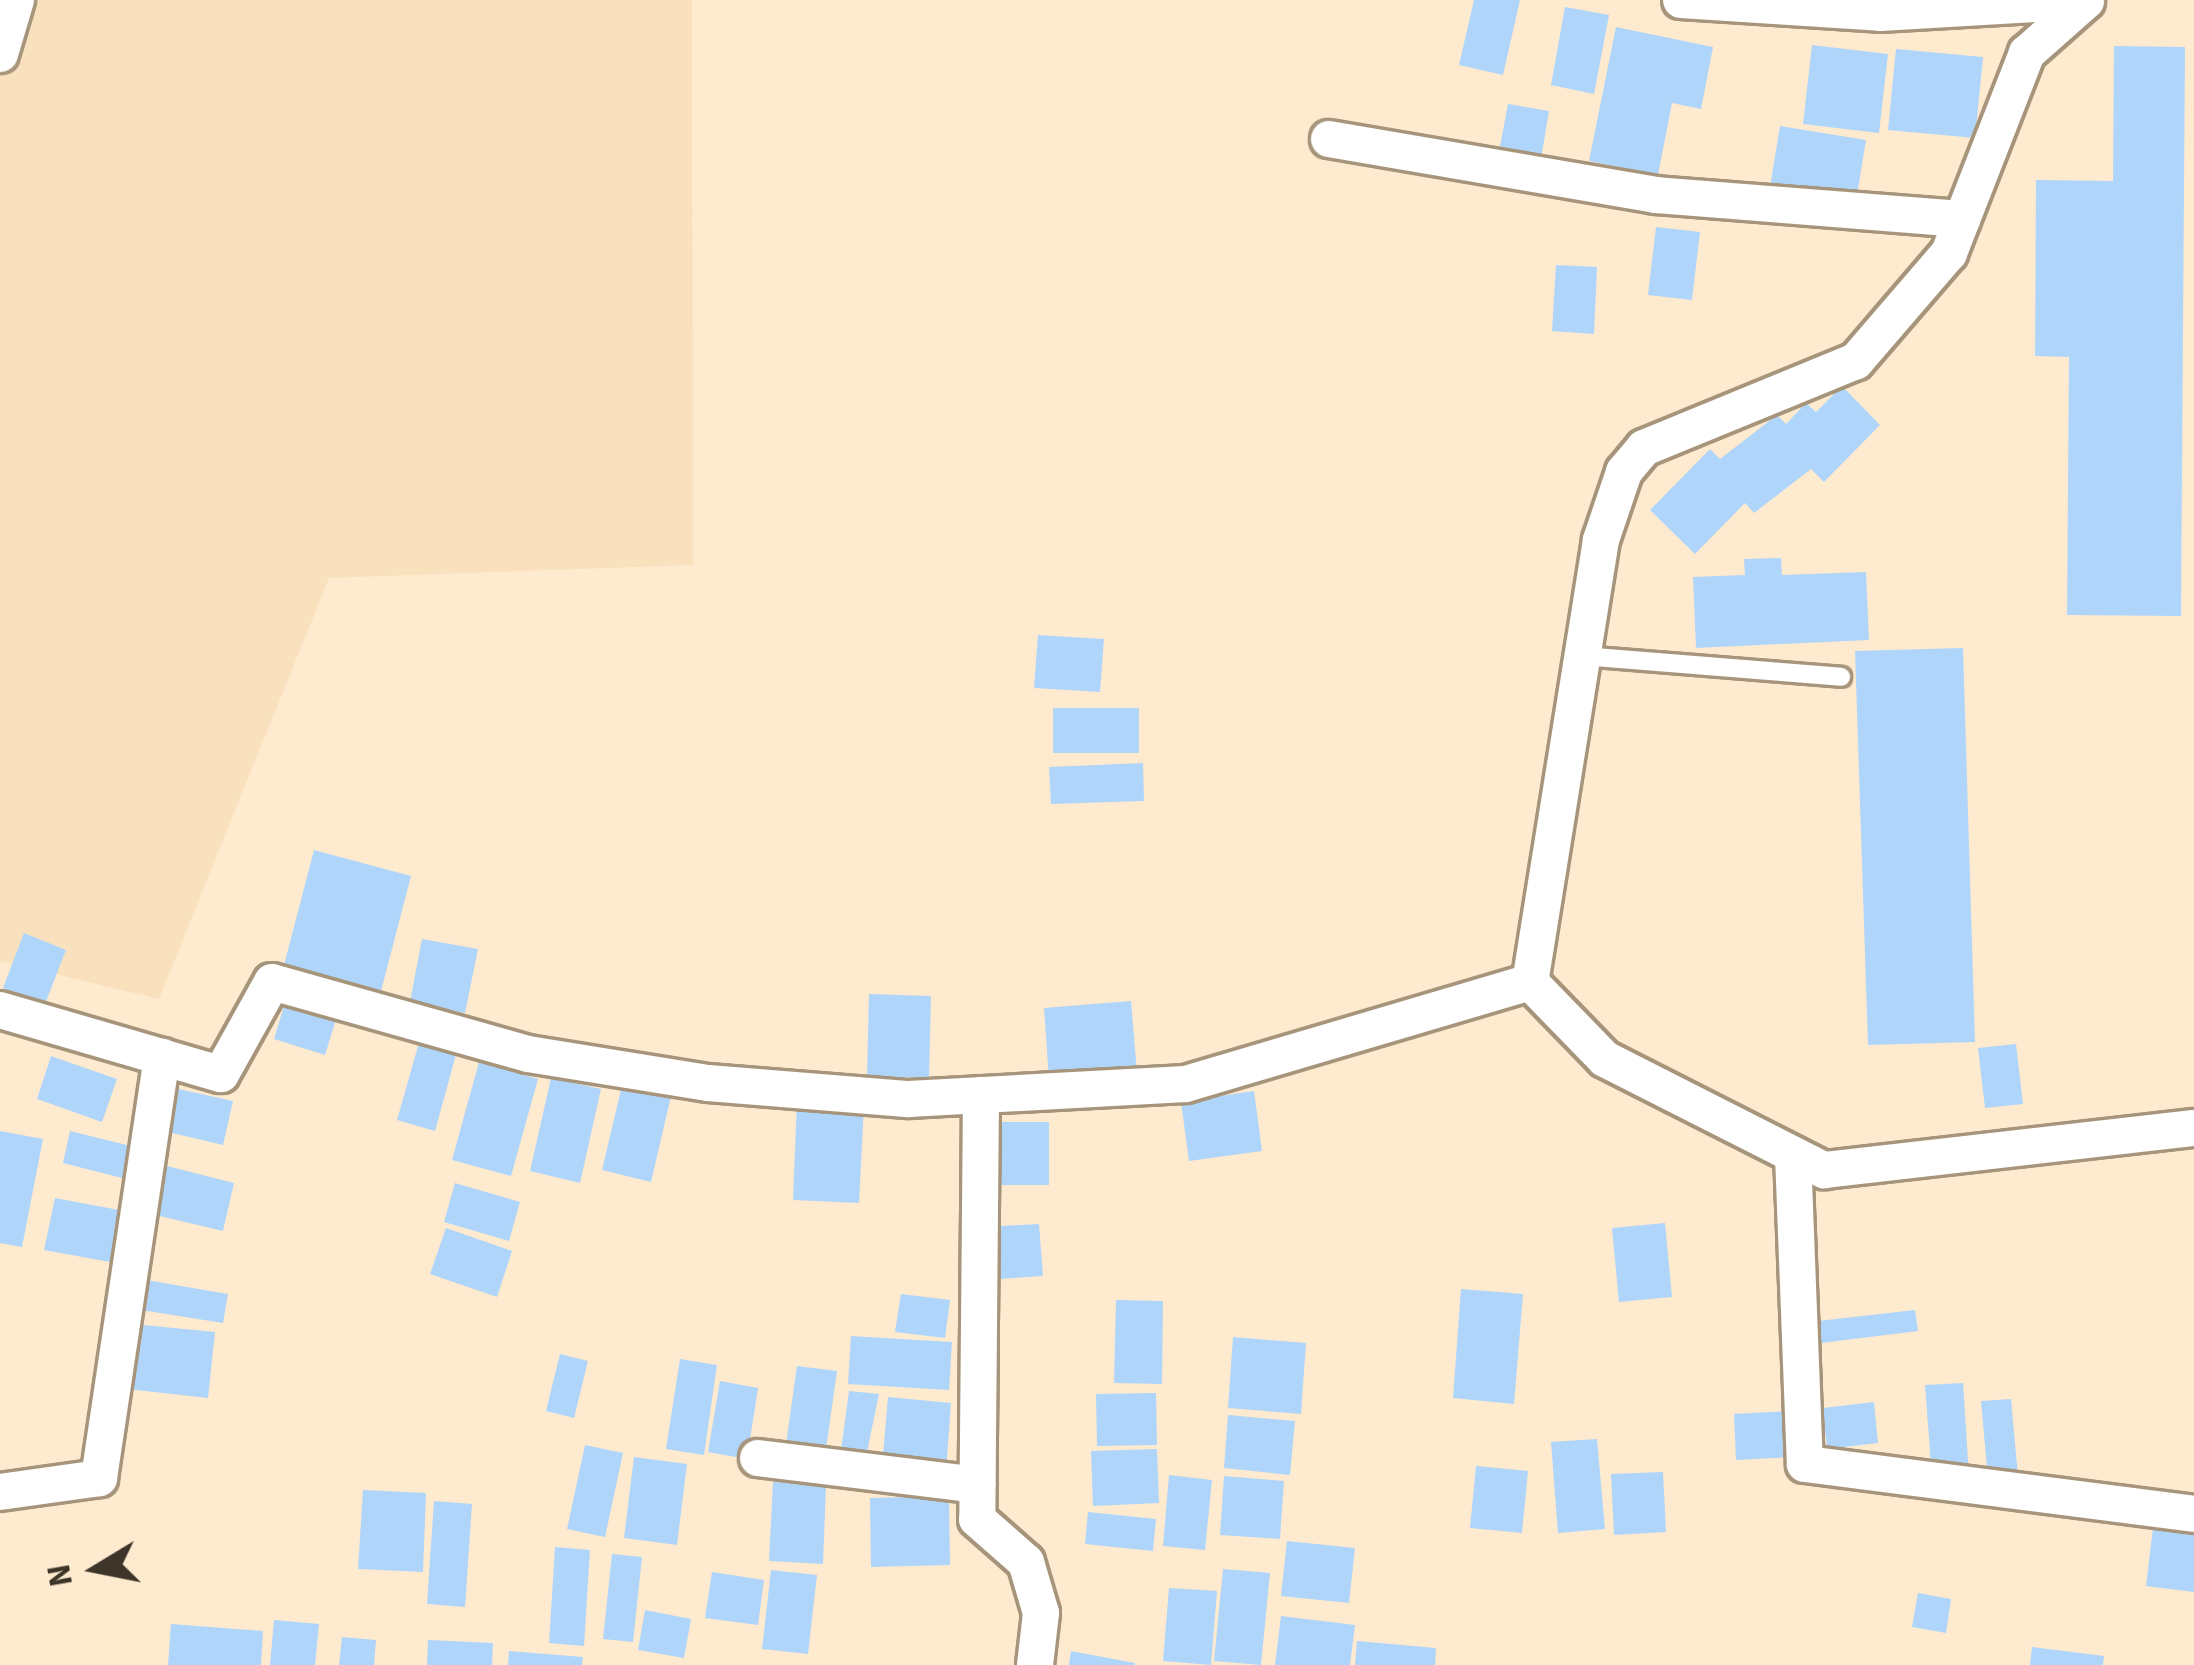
<!DOCTYPE html>
<html>
<head>
<meta charset="utf-8">
<style>
  body { margin:0 }
  #map { position:relative; width:2194px; height:1665px; overflow:hidden; background:#feeace; font-family:"Source Sans 3",sans-serif }
  div>[style] { position:absolute }
  [style*='--x'] { left:calc(var(--x)*1px); top:calc(var(--y)*1px); width:calc(var(--w)*1px); rotate:calc(var(--a)*1deg) }
  .built>* { inset:0; background:#f9e1be }
  .building>* { inset:0; background:#afd5fb }
  .roads { filter:drop-shadow(3px 0 #a7957b) drop-shadow(-3px 0 #a7957b) drop-shadow(0 3px #a7957b) drop-shadow(0 -3px #a7957b) }
  .lane>* { height:18px; margin:-9px; padding:0 9px; transform-origin:9px; border-radius:9px; background:#fff }
  .street>* { height:36px; margin:-18px; padding:0 18px; transform-origin:18px; border-radius:18px; background:#fff }
  span { translate:-50% -50%; white-space:nowrap; text-align:center; line-height:1.15; -webkit-text-stroke:9px #feeace; paint-order:stroke }
  .north { position:absolute; left:36px; top:1509px; width:120px; height:120px; -webkit-text-stroke:9px #feeace; paint-order:stroke; rotate:260deg; font-size:33px; font-weight:700; line-height:48px; text-align:center; color:#3d352a }
  .north::after { content:''; display:block; margin:auto; width:42px; height:54px; background:#3d352a; clip-path:polygon(50% 0,100% 100%,50% 72%,0 100%) }
</style>
</head>
<body>
<div id="map">
  <div class="built">
    <div style="clip-path:polygon(0 0,692px 0,693px 565px,329px 578px,159px 999px,0 961px)"></div>
  </div>
  <div class="building">
    <div style="clip-path:polygon(1474px 0,1520px 0,1503px 75px,1459px 65px)"></div>
    <div style="clip-path:polygon(1565px 7px,1609px 15px,1594px 94px,1551px 85px)"></div>
    <div style="clip-path:polygon(1616px 27px,1713px 47px,1701px 109px,1672px 103px,1658px 175px,1589px 161px)"></div>
    <div style="clip-path:polygon(1812px 45px,1888px 54px,1879px 133px,1803px 124px)"></div>
    <div style="clip-path:polygon(2114px 46px,2185px 47px,2181px 616px,2067px 615px,2069px 357px,2035px 356px,2036px 180px,2113px 181px)"></div>
    <div style="clip-path:polygon(1896px 49px,1983px 57px,1975px 138px,1888px 130px)"></div>
    <div style="clip-path:polygon(1508px 104px,1549px 111px,1540px 165px,1498px 157px)"></div>
    <div style="clip-path:polygon(1780px 126px,1866px 140px,1856px 201px,1770px 187px)"></div>
    <div style="clip-path:polygon(1656px 227px,1700px 232px,1692px 300px,1648px 295px)"></div>
    <div style="clip-path:polygon(1556px 265px,1597px 267px,1594px 334px,1552px 331px)"></div>
    <div style="clip-path:polygon(1842px 386px,1880px 425px,1824px 482px,1811px 469px,1754px 513px,1745px 503px,1695px 554px,1650px 510px,1710px 449px,1720px 459px,1777px 415px,1786px 424px,1806px 403px,1816px 412px)"></div>
    <div style="clip-path:polygon(1781px 558px,1782px 575px,1866px 572px,1869px 640px,1696px 648px,1693px 577px,1745px 575px,1744px 559px)"></div>
    <div style="clip-path:polygon(1038px 635px,1104px 639px,1100px 692px,1034px 688px)"></div>
    <div style="clip-path:polygon(1963px 648px,1975px 1042px,1868px 1045px,1855px 651px)"></div>
    <div style="clip-path:polygon(1053px 708px,1139px 708px,1139px 753px,1053px 753px)"></div>
    <div style="clip-path:polygon(1143px 763px,1144px 801px,1051px 804px,1049px 767px)"></div>
    <div style="clip-path:polygon(314px 850px,411px 876px,381px 991px,284px 965px)"></div>
    <div style="clip-path:polygon(24px 933px,66px 950px,45px 1004px,3px 988px)"></div>
    <div style="clip-path:polygon(422px 939px,478px 949px,465px 1013px,410px 1002px)"></div>
    <div style="clip-path:polygon(869px 994px,931px 996px,929px 1078px,867px 1076px)"></div>
    <div style="clip-path:polygon(287px 996px,338px 1013px,325px 1055px,274px 1039px)"></div>
    <div style="clip-path:polygon(1131px 1001px,1137px 1073px,1049px 1079px,1044px 1008px)"></div>
    <div style="clip-path:polygon(420px 1039px,457px 1051px,435px 1131px,397px 1120px)"></div>
    <div style="clip-path:polygon(2016px 1044px,2023px 1104px,1985px 1108px,1978px 1048px)"></div>
    <div style="clip-path:polygon(51px 1056px,117px 1079px,102px 1122px,37px 1099px)"></div>
    <div style="clip-path:polygon(479px 1062px,538px 1079px,511px 1176px,452px 1160px)"></div>
    <div style="clip-path:polygon(551px 1078px,601px 1089px,580px 1183px,530px 1171px)"></div>
    <div style="clip-path:polygon(623px 1081px,672px 1092px,651px 1182px,602px 1170px)"></div>
    <div style="clip-path:polygon(174px 1088px,233px 1101px,223px 1145px,164px 1131px)"></div>
    <div style="clip-path:polygon(1254px 1091px,1262px 1151px,1189px 1161px,1181px 1102px)"></div>
    <div style="clip-path:polygon(797px 1101px,864px 1105px,859px 1203px,793px 1200px)"></div>
    <div style="clip-path:polygon(986px 1122px,1049px 1122px,1049px 1185px,985px 1185px)"></div>
    <div style="clip-path:polygon(0 1131px,43px 1139px,22px 1247px,0 1243px)"></div>
    <div style="clip-path:polygon(70px 1131px,135px 1147px,126px 1179px,63px 1163px)"></div>
    <div style="clip-path:polygon(159px 1164px,234px 1183px,223px 1231px,147px 1213px)"></div>
    <div style="clip-path:polygon(455px 1183px,520px 1202px,509px 1241px,444px 1222px)"></div>
    <div style="clip-path:polygon(55px 1198px,119px 1210px,110px 1262px,44px 1250px)"></div>
    <div style="clip-path:polygon(1665px 1223px,1672px 1297px,1619px 1302px,1612px 1228px)"></div>
    <div style="clip-path:polygon(1039px 1224px,1043px 1276px,985px 1280px,982px 1227px)"></div>
    <div style="clip-path:polygon(446px 1228px,512px 1251px,497px 1297px,430px 1274px)"></div>
    <div style="clip-path:polygon(146px 1280px,228px 1294px,223px 1323px,141px 1310px)"></div>
    <div style="clip-path:polygon(1461px 1289px,1523px 1294px,1514px 1404px,1453px 1398px)"></div>
    <div style="clip-path:polygon(901px 1294px,950px 1300px,945px 1338px,895px 1332px)"></div>
    <div style="clip-path:polygon(1116px 1300px,1163px 1301px,1162px 1384px,1114px 1383px)"></div>
    <div style="clip-path:polygon(1915px 1310px,1918px 1331px,1821px 1343px,1818px 1321px)"></div>
    <div style="clip-path:polygon(133px 1324px,215px 1332px,208px 1398px,127px 1389px)"></div>
    <div style="clip-path:polygon(851px 1336px,952px 1342px,949px 1390px,848px 1384px)"></div>
    <div style="clip-path:polygon(1233px 1337px,1306px 1343px,1301px 1414px,1228px 1408px)"></div>
    <div style="clip-path:polygon(560px 1354px,588px 1361px,574px 1418px,546px 1411px)"></div>
    <div style="clip-path:polygon(680px 1359px,717px 1365px,704px 1455px,666px 1449px)"></div>
    <div style="clip-path:polygon(797px 1366px,837px 1371px,826px 1449px,786px 1444px)"></div>
    <div style="clip-path:polygon(720px 1381px,758px 1388px,747px 1459px,708px 1452px)"></div>
    <div style="clip-path:polygon(1963px 1383px,1969px 1476px,1932px 1478px,1925px 1385px)"></div>
    <div style="clip-path:polygon(849px 1391px,879px 1394px,867px 1452px,841px 1450px)"></div>
    <div style="clip-path:polygon(1156px 1393px,1157px 1445px,1097px 1446px,1096px 1394px)"></div>
    <div style="clip-path:polygon(888px 1397px,951px 1403px,946px 1471px,882px 1466px)"></div>
    <div style="clip-path:polygon(2011px 1399px,2018px 1476px,1988px 1479px,1981px 1401px)"></div>
    <div style="clip-path:polygon(1874px 1402px,1878px 1443px,1827px 1449px,1823px 1408px)"></div>
    <div style="clip-path:polygon(1792px 1411px,1795px 1457px,1736px 1460px,1734px 1414px)"></div>
    <div style="clip-path:polygon(1228px 1415px,1295px 1421px,1290px 1475px,1224px 1468px)"></div>
    <div style="clip-path:polygon(1597px 1439px,1605px 1529px,1558px 1533px,1551px 1442px)"></div>
    <div style="clip-path:polygon(585px 1445px,623px 1453px,605px 1537px,567px 1529px)"></div>
    <div style="clip-path:polygon(1157px 1449px,1159px 1503px,1093px 1506px,1091px 1451px)"></div>
    <div style="clip-path:polygon(634px 1457px,687px 1464px,677px 1545px,624px 1538px)"></div>
    <div style="clip-path:polygon(1476px 1466px,1528px 1471px,1522px 1533px,1470px 1528px)"></div>
    <div style="clip-path:polygon(1663px 1472px,1666px 1532px,1614px 1535px,1611px 1474px)"></div>
    <div style="clip-path:polygon(1169px 1475px,1212px 1480px,1205px 1550px,1163px 1546px)"></div>
    <div style="clip-path:polygon(1224px 1476px,1284px 1481px,1280px 1539px,1220px 1535px)"></div>
    <div style="clip-path:polygon(773px 1482px,826px 1484px,823px 1564px,769px 1561px)"></div>
    <div style="clip-path:polygon(363px 1490px,426px 1493px,423px 1572px,358px 1569px)"></div>
    <div style="clip-path:polygon(949px 1496px,950px 1565px,871px 1567px,870px 1498px)"></div>
    <div style="clip-path:polygon(434px 1501px,472px 1504px,465px 1607px,427px 1604px)"></div>
    <div style="clip-path:polygon(1088px 1512px,1156px 1519px,1153px 1551px,1085px 1544px)"></div>
    <div style="clip-path:polygon(2153px 1528px,2194px 1533px,2194px 1592px,2146px 1586px)"></div>
    <div style="clip-path:polygon(1287px 1541px,1355px 1548px,1349px 1603px,1281px 1596px)"></div>
    <div style="clip-path:polygon(555px 1547px,590px 1550px,584px 1646px,549px 1643px)"></div>
    <div style="clip-path:polygon(612px 1554px,642px 1557px,633px 1642px,603px 1639px)"></div>
    <div style="clip-path:polygon(1223px 1569px,1270px 1573px,1261px 1665px,1214px 1661px)"></div>
    <div style="clip-path:polygon(771px 1570px,817px 1575px,808px 1654px,762px 1649px)"></div>
    <div style="clip-path:polygon(712px 1572px,764px 1580px,758px 1625px,705px 1618px)"></div>
    <div style="clip-path:polygon(1169px 1588px,1217px 1591px,1211px 1665px,1163px 1661px)"></div>
    <div style="clip-path:polygon(1918px 1593px,1951px 1599px,1946px 1633px,1912px 1627px)"></div>
    <div style="clip-path:polygon(645px 1610px,691px 1619px,684px 1658px,638px 1650px)"></div>
    <div style="clip-path:polygon(1281px 1616px,1355px 1625px,1350px 1665px,1275px 1665px)"></div>
    <div style="clip-path:polygon(274px 1620px,319px 1624px,315px 1665px,270px 1665px)"></div>
    <div style="clip-path:polygon(171px 1624px,263px 1631px,261px 1665px,168px 1665px)"></div>
    <div style="clip-path:polygon(342px 1637px,376px 1640px,374px 1665px,339px 1665px)"></div>
    <div style="clip-path:polygon(428px 1640px,493px 1643px,492px 1665px,427px 1665px)"></div>
    <div style="clip-path:polygon(1357px 1641px,1436px 1648px,1435px 1665px,1355px 1665px)"></div>
    <div style="clip-path:polygon(2032px 1647px,2104px 1656px,2103px 1665px,2030px 1665px)"></div>
    <div style="clip-path:polygon(509px 1651px,583px 1657px,582px 1665px,508px 1665px)"></div>
    <div style="clip-path:polygon(1071px 1651px,1135px 1663px,1135px 1665px,1069px 1665px)"></div>
  </div>
  <div class="roads">
    <div class="lane">
      <div style="--x:1582;--y:656;--w:260;--a:4.6"></div>
    </div>
    <div class="street">
      <div style="--x:1681;--y:0;--w:199;--a:3.7"></div>
      <div style="--x:1880;--y:13;--w:206;--a:-3.3"></div>
      <div style="--x:2086;--y:1;--w:79;--a:138.6"></div>
      <div style="--x:2027;--y:53;--w:215;--a:111.3"></div>
      <div style="--x:1949;--y:253;--w:143;--a:130.7"></div>
      <div style="--x:1856;--y:361;--w:229;--a:157.7"></div>
      <div style="--x:1644;--y:448;--w:31;--a:130"></div>
      <div style="--x:1624;--y:472;--w:72;--a:108.7"></div>
      <div style="--x:1601;--y:540;--w:448;--a:99.1"></div>
      <div style="--x:1530;--y:982;--w:107;--a:45.8"></div>
      <div style="--x:1605;--y:1059;--w:246;--a:26.9"></div>
      <div style="--x:1824;--y:1170;--w:372;--a:-6.5"></div>
      <div style="--x:0;--y:54;--w:56;--a:-73.5"></div>
      <div style="--x:1329;--y:139;--w:332;--a:9.7"></div>
      <div style="--x:1656;--y:195;--w:307;--a:4.5"></div>
      <div style="--x:0;--y:1010;--w:230;--a:16.2"></div>
      <div style="--x:221;--y:1074;--w:105;--a:-61"></div>
      <div style="--x:272;--y:982;--w:266;--a:15.7"></div>
      <div style="--x:528;--y:1054;--w:182;--a:9.2"></div>
      <div style="--x:708;--y:1083;--w:202;--a:4.6"></div>
      <div style="--x:909;--y:1099;--w:277;--a:-3.1"></div>
      <div style="--x:1186;--y:1084;--w:359;--a:-16.5"></div>
      <div style="--x:981;--y:1095;--w:424;--a:90.5"></div>
      <div style="--x:977;--y:1519;--w:65;--a:41.3"></div>
      <div style="--x:1026;--y:1562;--w:53;--a:73.6"></div>
      <div style="--x:1041;--y:1613;--w:52;--a:96.6"></div>
      <div style="--x:1793;--y:1155;--w:309;--a:87.8"></div>
      <div style="--x:1805;--y:1464;--w:392;--a:7.3"></div>
      <div style="--x:758;--y:1458;--w:221;--a:7"></div>
      <div style="--x:0;--y:1492;--w:100;--a:-8"></div>
      <div style="--x:99;--y:1478;--w:426;--a:-81.5"></div>
    </div>
  </div>
  <div class="north">N</div>
</div>
</body>
</html>
